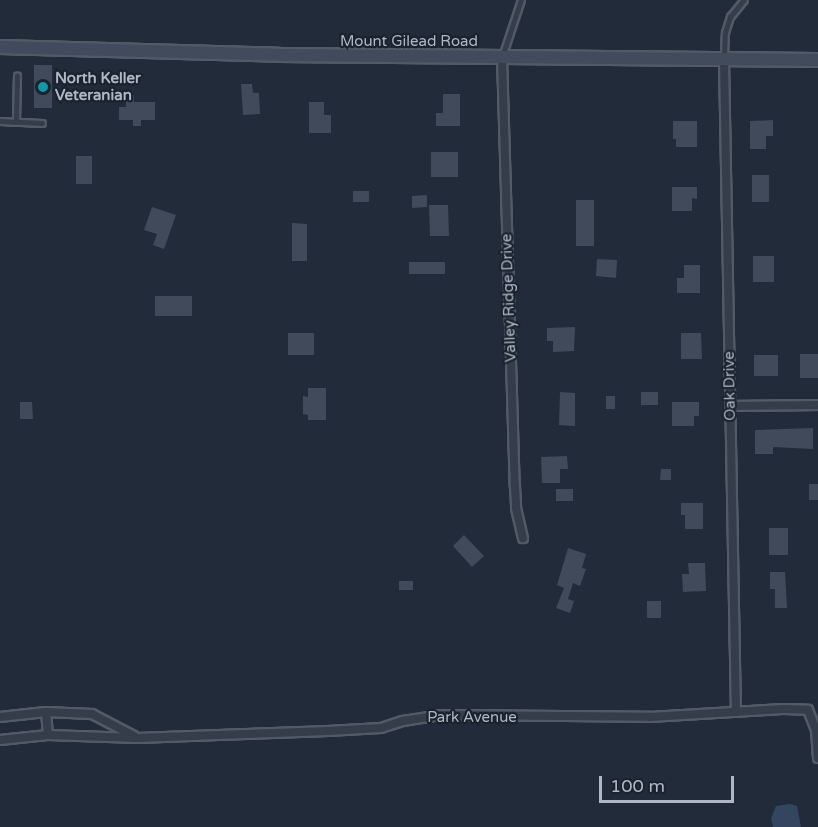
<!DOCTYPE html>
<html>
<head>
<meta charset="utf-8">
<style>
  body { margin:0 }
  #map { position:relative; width:818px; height:827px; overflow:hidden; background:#212b39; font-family:"Varela Round",sans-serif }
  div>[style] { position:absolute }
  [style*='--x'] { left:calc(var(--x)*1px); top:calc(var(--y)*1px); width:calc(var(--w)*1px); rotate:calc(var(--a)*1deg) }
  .water>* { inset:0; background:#344560 }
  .building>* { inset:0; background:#404a5b }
  .roads { filter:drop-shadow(2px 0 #525a67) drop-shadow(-2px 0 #525a67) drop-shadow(0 2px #525a67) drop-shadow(0 -2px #525a67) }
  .service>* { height:4.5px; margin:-2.25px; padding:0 2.25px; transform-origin:2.25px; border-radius:2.25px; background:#343d49 }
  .minor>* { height:8px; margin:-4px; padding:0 4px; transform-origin:4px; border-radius:4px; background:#343d49 }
  .secondary>* { height:12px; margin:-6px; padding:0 6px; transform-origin:6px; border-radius:6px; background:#424b5c }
  .dots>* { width:16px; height:16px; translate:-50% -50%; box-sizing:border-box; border:3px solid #1a222e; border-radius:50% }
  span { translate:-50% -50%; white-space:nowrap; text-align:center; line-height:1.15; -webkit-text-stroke:4.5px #1a222e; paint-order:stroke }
  .street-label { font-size:15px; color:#afb7c6 }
  .poi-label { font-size:15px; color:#afb7c6; font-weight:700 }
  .left { translate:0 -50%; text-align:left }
  .scale { position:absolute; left:599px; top:776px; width:135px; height:27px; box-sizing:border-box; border:3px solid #afb7c6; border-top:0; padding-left:8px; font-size:18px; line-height:21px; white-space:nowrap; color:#afb7c6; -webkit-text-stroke:4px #1a222e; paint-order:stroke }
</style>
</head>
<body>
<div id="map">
  <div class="water">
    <div style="clip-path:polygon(790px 804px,797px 806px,801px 827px,773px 827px,771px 818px,776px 806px)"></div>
  </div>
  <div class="building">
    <div style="clip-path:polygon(34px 65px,52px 65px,52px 108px,34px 108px)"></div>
    <div style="clip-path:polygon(241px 84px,252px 84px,253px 93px,259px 93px,260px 114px,243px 115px)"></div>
    <div style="clip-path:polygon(443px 94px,460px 94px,460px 126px,436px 126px,436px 113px,443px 113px)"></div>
    <div style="clip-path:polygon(126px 95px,134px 95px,134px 102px,155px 102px,155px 120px,141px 120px,141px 126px,133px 126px,133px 120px,119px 120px,119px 107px,126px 107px)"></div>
    <div style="clip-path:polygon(309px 102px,324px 102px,324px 115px,331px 115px,331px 133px,309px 133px)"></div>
    <div style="clip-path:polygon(773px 120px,773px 136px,766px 136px,766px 149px,750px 149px,750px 121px)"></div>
    <div style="clip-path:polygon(673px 121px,697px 121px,697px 147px,676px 147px,676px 139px,673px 139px)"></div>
    <div style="clip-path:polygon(431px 152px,458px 152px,458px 177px,431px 177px)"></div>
    <div style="clip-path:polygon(76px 156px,92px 156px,92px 184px,76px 184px)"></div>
    <div style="clip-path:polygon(752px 175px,769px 175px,769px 202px,752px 202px)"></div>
    <div style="clip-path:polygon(672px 187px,697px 187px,697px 199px,692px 198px,692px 211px,672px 211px)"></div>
    <div style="clip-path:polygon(353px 191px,369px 191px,369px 202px,353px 202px)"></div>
    <div style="clip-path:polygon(427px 195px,427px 207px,412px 208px,412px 196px)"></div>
    <div style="clip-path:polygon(576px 200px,594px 200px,594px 246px,576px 246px)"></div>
    <div style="clip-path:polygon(429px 205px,448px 205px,449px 236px,430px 236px)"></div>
    <div style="clip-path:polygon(152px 207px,176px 215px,164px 249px,153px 245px,157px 234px,144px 230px)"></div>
    <div style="clip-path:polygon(292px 223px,307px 224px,307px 261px,292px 261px)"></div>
    <div style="clip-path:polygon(753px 256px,774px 256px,774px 282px,753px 282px)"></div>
    <div style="clip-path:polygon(597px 259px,617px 260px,616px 278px,596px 276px)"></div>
    <div style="clip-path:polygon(409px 262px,445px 262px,445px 274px,409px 274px)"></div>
    <div style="clip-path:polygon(684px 265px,700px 265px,700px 293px,677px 293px,677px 278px,684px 278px)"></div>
    <div style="clip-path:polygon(155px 296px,192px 296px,192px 316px,155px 316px)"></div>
    <div style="clip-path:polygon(575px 327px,574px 351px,553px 352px,553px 341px,547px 341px,547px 328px)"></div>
    <div style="clip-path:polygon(288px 333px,314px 333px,314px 355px,288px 355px)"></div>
    <div style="clip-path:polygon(681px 333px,701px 333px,702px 359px,681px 359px)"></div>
    <div style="clip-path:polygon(800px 354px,818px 354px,818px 378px,800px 378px)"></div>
    <div style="clip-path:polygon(754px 355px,778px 355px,778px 376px,754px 376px)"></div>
    <div style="clip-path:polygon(308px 388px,326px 388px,326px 420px,308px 420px,308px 415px,303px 414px,303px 396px,308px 397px)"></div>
    <div style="clip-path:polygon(560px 392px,575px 393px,575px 426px,559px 425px)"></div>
    <div style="clip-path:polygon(641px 392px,658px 392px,658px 405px,641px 405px)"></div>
    <div style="clip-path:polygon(606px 396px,615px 396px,615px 409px,606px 409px)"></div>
    <div style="clip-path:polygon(20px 402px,32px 402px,33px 419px,20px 419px)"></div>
    <div style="clip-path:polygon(672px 402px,699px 402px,699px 416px,694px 416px,694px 426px,672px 426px)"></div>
    <div style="clip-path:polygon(813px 428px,813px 449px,773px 447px,773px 454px,755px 454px,755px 430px)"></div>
    <div style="clip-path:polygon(567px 456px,568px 469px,560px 469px,560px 483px,542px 483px,541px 457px)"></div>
    <div style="clip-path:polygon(661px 469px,671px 469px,671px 480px,660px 480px)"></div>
    <div style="clip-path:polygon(809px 484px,818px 484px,818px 500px,809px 500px)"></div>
    <div style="clip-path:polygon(556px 489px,573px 489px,573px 501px,556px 501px)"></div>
    <div style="clip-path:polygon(681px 503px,703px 503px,703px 529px,685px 529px,685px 515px,681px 515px)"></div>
    <div style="clip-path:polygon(769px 528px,788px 528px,788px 555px,769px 555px)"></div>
    <div style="clip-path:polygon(464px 535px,484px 556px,472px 567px,453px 546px)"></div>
    <div style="clip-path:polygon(568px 548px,586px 554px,582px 568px,586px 569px,580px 586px,573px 583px,568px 599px,574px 601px,570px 613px,556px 608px,564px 588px,557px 585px)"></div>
    <div style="clip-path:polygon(688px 563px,705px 563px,706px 591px,683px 592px,682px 574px,689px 574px)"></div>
    <div style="clip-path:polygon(770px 572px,785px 572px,787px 608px,775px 608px,775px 589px,770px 589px)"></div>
    <div style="clip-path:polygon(399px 581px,413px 581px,413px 590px,399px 590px)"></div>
    <div style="clip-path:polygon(647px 601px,661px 601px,661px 618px,647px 618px)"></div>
  </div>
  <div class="roads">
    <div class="service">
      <div style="--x:503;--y:54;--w:57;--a:-71.6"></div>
      <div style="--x:724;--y:57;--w:24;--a:-88"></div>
      <div style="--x:725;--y:33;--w:17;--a:-73"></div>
      <div style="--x:730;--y:17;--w:22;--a:-51"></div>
      <div style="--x:0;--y:121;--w:42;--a:2.7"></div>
      <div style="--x:16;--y:122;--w:46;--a:-88.8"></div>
    </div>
    <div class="minor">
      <div style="--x:502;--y:57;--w:429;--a:88.3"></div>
      <div style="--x:515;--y:486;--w:22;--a:87"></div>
      <div style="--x:516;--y:508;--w:31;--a:77"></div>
      <div style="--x:724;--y:60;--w:652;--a:88.95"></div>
      <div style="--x:730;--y:406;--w:88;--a:-0.7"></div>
      <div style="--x:46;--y:712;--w:23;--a:85"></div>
      <div style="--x:0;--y:717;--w:46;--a:-6.2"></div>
      <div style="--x:46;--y:712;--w:46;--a:2.5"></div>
      <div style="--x:92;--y:714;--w:47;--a:27.6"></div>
      <div style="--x:0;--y:740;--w:48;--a:-5.9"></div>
      <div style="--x:48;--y:735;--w:89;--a:1.9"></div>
      <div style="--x:137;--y:738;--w:191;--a:-2.1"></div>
      <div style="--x:328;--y:731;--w:53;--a:-3.2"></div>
      <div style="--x:381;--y:728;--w:23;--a:-18"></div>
      <div style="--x:403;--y:721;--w:36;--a:-9"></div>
      <div style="--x:439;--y:715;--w:211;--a:0.5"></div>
      <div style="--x:650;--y:717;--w:133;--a:-3.4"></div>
      <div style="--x:783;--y:709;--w:25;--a:2"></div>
      <div style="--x:808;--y:710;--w:22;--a:68"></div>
      <div style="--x:816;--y:730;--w:28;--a:86"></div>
    </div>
    <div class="secondary">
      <div style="--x:0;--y:47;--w:279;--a:1.6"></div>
      <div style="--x:279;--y:55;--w:539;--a:0.53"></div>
    </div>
  </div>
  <div class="dots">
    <div style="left:43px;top:87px;background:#0f9aa8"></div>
  </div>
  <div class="street-label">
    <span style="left:409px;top:42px">Mount Gilead Road</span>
    <span style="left:509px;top:298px;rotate:-92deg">Valley Ridge Drive</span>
    <span style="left:730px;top:386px;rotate:-91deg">Oak Drive</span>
    <span style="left:472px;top:718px">Park Avenue</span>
  </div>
  <div class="poi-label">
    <span class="left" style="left:55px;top:87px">North Keller<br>Veteranian</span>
  </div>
  <div class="scale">100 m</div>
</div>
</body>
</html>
